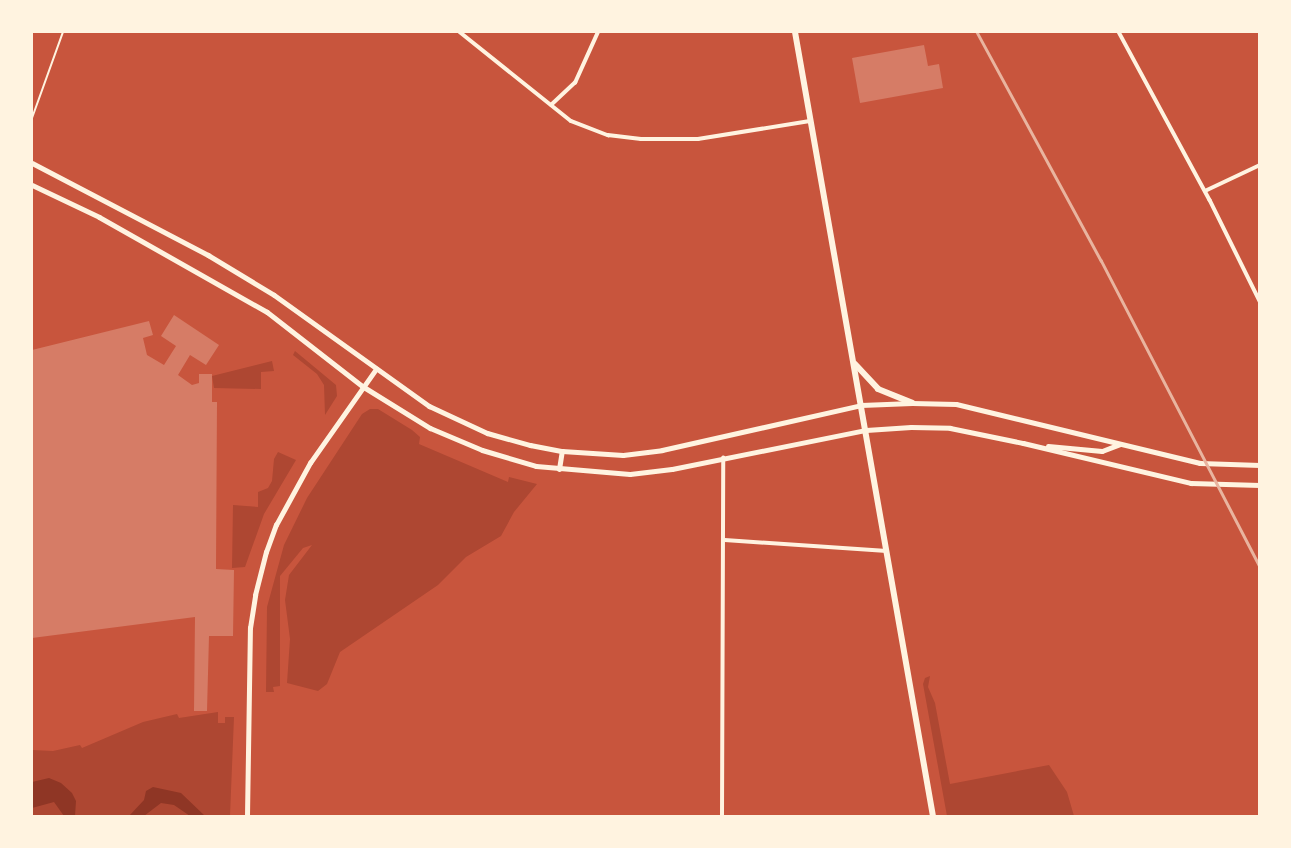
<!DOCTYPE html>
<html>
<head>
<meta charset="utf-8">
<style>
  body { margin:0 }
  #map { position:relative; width:1291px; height:848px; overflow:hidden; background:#c8553d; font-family:"Archivo Narrow",sans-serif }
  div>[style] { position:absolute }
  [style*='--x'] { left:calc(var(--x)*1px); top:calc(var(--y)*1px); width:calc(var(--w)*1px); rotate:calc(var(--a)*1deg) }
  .green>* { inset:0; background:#ae4732 }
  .water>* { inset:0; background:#8f3625 }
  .building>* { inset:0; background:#d67c66 }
  .service>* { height:2px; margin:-1px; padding:0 1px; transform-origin:1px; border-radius:1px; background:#fff3e0 }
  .minor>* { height:3.5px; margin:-1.75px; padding:0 1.75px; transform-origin:1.75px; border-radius:1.75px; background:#fff3e0 }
  .tertiary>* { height:4.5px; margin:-2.25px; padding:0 2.25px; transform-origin:2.25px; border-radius:2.25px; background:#fff3e0 }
  .secondary>* { height:5px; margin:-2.5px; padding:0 2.5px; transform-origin:2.5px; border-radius:2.5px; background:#fff3e0 }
  .primary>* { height:6px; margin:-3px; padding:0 3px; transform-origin:3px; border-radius:3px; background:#fff3e0 }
  .rail>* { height:2.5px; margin:-1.25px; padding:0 1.25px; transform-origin:1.25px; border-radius:1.25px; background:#e9b49f }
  span { translate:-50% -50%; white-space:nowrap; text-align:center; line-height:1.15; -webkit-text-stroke:6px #fff3e0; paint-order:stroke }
  .frame { position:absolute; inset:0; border:33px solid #fff3e0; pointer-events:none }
</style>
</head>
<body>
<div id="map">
  <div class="green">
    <div style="clip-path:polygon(295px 351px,336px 385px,337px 396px,325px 415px,324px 385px,317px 374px,293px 355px)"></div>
    <div style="clip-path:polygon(272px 361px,274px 371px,261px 372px,261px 389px,214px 388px,212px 376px)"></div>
    <div style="clip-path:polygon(370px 409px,378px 409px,412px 430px,420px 437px,419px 444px,508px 482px,509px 477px,537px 484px,514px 512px,501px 536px,466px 557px,438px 585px,340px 652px,327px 684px,318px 691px,287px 683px,290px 639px,285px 600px,289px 575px,312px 545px,303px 548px,280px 576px,280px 686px,273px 687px,274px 692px,266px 692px,267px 607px,284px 545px,307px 498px,362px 414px)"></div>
    <div style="clip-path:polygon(278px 452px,296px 460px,264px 514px,245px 567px,232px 568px,233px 505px,258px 507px,258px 492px,268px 488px,272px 481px,274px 459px)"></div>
    <div style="clip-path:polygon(930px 676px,928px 687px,935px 703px,950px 784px,1049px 765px,1067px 792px,1074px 816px,947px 816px,923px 684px,925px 678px)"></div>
    <div style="clip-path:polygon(218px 712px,218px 723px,225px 723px,225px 717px,234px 717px,230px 816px,32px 816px,32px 750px,53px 751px,80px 745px,82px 748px,143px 722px,177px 714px,179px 718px)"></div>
  </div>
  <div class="water">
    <div style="clip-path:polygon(49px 778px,61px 783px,72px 793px,76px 801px,75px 816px,64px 816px,54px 802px,32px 808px,32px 782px)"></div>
    <div style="clip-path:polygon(153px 787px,181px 793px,205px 816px,190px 816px,174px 805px,161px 803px,144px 816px,129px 816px,144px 800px,146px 791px)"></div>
  </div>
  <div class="building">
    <div style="clip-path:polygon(924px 45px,928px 66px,939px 64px,943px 88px,860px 103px,852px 58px)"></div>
    <div style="clip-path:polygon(174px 315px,219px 345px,206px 365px,190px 355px,178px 375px,192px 385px,199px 383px,199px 374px,212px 374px,212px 402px,217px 402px,216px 569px,234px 570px,233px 636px,209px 636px,207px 711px,194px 711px,195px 617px,32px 638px,32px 350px,149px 321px,153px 335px,143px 338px,147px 355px,164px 365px,176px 346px,161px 336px)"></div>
  </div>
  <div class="service">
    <div style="--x:32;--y:118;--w:91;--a:-70.2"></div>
  </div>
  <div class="minor">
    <div style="--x:460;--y:32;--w:142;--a:38.7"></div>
    <div style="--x:571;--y:121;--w:40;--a:21"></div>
    <div style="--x:608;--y:135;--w:33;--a:7"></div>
    <div style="--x:641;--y:139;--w:57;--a:0"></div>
    <div style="--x:698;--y:139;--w:113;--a:-9.1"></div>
    <div style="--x:1119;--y:32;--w:191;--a:61.6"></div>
    <div style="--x:1210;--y:200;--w:113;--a:63.7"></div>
    <div style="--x:551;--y:105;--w:33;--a:-43"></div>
    <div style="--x:575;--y:83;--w:56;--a:-65.7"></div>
    <div style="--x:1205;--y:191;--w:61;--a:-25.3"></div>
    <div style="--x:725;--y:540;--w:162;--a:3.9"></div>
    <div style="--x:722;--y:816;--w:358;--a:-89.8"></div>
  </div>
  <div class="tertiary">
    <div style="--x:247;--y:816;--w:188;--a:-89.1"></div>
    <div style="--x:250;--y:628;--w:33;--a:-81"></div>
    <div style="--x:255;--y:595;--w:44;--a:-75.7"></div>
    <div style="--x:266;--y:552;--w:29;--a:-70"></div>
    <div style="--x:276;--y:525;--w:71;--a:-61.3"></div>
    <div style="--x:310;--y:463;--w:115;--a:-54.9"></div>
  </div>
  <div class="secondary">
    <div style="--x:32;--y:163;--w:199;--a:27.6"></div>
    <div style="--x:208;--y:255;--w:77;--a:31.2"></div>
    <div style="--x:274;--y:295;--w:191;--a:35.6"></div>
    <div style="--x:429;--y:406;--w:64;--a:25"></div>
    <div style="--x:487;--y:433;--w:45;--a:15.6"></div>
    <div style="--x:530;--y:445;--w:33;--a:11"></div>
    <div style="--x:562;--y:451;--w:61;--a:3.8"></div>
    <div style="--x:623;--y:455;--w:39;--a:-7"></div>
    <div style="--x:662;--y:450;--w:204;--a:-12.7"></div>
    <div style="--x:861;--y:405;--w:51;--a:-2.2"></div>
    <div style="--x:912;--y:403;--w:44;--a:1.3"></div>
    <div style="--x:956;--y:404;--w:251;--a:13.6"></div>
    <div style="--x:1200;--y:463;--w:60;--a:1.9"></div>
    <div style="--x:32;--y:185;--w:74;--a:25.5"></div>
    <div style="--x:99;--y:217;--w:193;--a:29.5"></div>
    <div style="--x:267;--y:312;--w:120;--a:37.9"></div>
    <div style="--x:362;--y:386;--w:80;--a:31.7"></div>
    <div style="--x:430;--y:428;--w:56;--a:22.9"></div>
    <div style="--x:482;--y:450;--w:56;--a:16.5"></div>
    <div style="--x:536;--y:466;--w:94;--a:4.9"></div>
    <div style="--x:630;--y:474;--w:42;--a:-6.8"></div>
    <div style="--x:672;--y:469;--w:198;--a:-11.4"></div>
    <div style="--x:866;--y:430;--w:45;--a:-3.8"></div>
    <div style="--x:911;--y:427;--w:39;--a:1"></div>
    <div style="--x:950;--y:428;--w:75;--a:11.6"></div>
    <div style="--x:1023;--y:443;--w:173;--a:13.4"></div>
    <div style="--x:1191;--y:483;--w:69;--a:1.7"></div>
    <div style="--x:1048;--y:446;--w:54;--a:5.3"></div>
    <div style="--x:1102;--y:451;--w:19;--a:-21"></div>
    <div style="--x:559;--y:469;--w:18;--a:-81"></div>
  </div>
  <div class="primary">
    <div style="--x:795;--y:32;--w:796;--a:80.02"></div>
    <div style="--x:855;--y:364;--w:34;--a:47"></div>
    <div style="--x:878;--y:389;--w:37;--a:22"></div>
  </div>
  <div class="rail">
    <div style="--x:977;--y:32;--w:260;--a:61.5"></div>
    <div style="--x:1101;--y:260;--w:346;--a:62.6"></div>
  </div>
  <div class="frame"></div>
</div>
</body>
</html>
